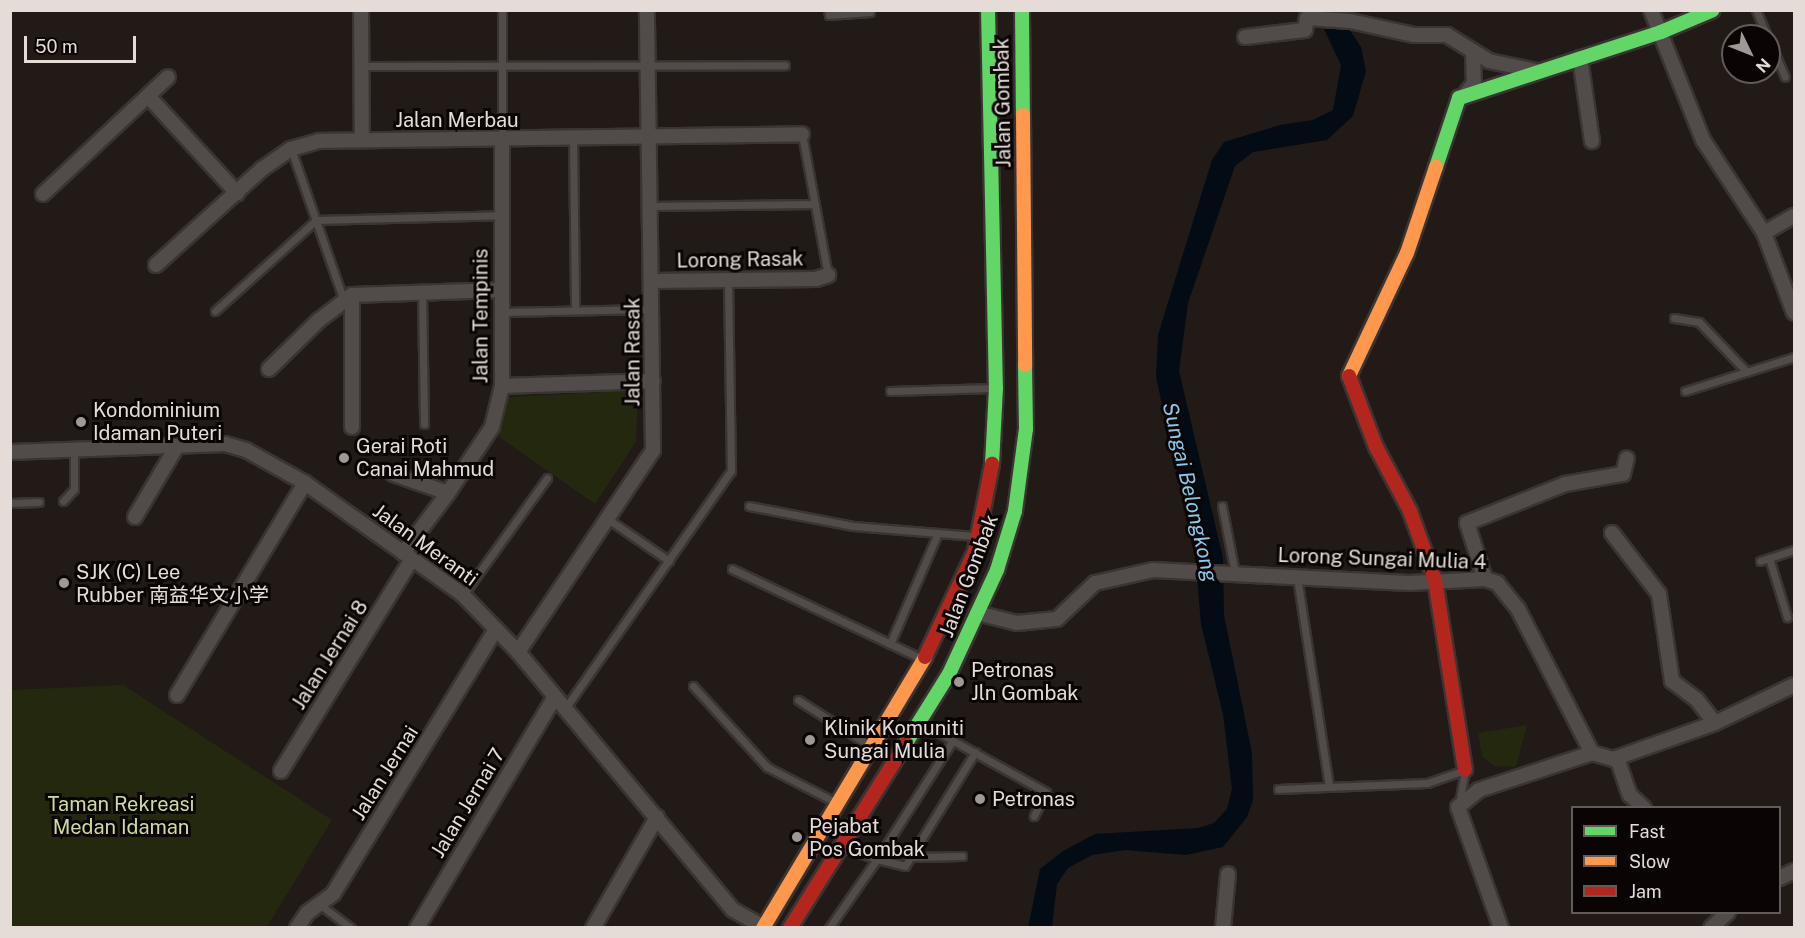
<!DOCTYPE html>
<html>
<head>
<meta charset="utf-8">
<style>
  body { margin:0 }
  #map { position:relative; width:1805px; height:938px; overflow:hidden; background:#211a17; font-family:"Public Sans","Noto Sans SC",sans-serif }
  div>[style] { position:absolute }
  [style*='--x'] { left:calc(var(--x)*1px); top:calc(var(--y)*1px); width:calc(var(--w)*1px); rotate:calc(var(--a)*1deg) }
  .green>* { inset:0; background:#24280f }
  .water>* { inset:0; background:#030b14 }
  .roads { filter:drop-shadow(2px 0 #3a3432) drop-shadow(-2px 0 #3a3432) drop-shadow(0 2px #3a3432) drop-shadow(0 -2px #3a3432) }
  .lane>* { height:7px; margin:-3.5px; padding:0 3.5px; transform-origin:3.5px; border-radius:3.5px; background:#514c49 }
  .street>* { height:14px; margin:-7px; padding:0 7px; transform-origin:7px; border-radius:7px; background:#514c49 }
  .fast>* { height:14px; margin:-7px; padding:0 7px; transform-origin:7px; border-radius:7px; background:#63d668 }
  .slow>* { height:14px; margin:-7px; padding:0 7px; transform-origin:7px; border-radius:7px; background:#ff974d }
  .jam>* { height:14px; margin:-7px; padding:0 7px; transform-origin:7px; border-radius:7px; background:#b3261e }
  .dots>* { width:16px; height:16px; translate:-50% -50%; box-sizing:border-box; border:3px solid #0a0504; border-radius:50% }
  span { translate:-50% -50%; white-space:nowrap; text-align:center; line-height:1.15; -webkit-text-stroke:6px #0a0504; paint-order:stroke }
  .street-label { font-size:20px; color:#e5dcd8 }
  .poi-label { font-size:20px; color:#e5dcd8 }
  .left { translate:0 -50%; text-align:left }
  .park-label { font-size:20px; color:#ccdc9d }
  .water-label { font-size:21px; color:#88c8ee; font-style:italic }
  .frame { position:absolute; inset:0; border:12px solid #e5dcd8; pointer-events:none }
  .legend { position:absolute; left:1571px; top:806px; width:210px; height:108px; box-sizing:border-box; background:#0a0504; border:2px solid #625b59; margin:0; padding:8px 10px; list-style:none; font-size:18px; color:#e5dcd8 }
  .legend li { display:flex; align-items:center; gap:12px; height:30px }
  .legend b { width:30px; border:2px solid #625b59 }
  .north { position:absolute; left:1721px; top:24px; width:60px; height:60px; box-sizing:border-box; background:#0a0504; border:2px solid #625b59; border-radius:50%; rotate:133deg; font-size:16px; font-weight:700; line-height:24px; text-align:center; color:#e5dcd8 }
  .north::after { content:''; display:block; margin:auto; width:21px; height:27px; background:#a09894; clip-path:polygon(50% 0,100% 100%,50% 72%,0 100%) }
  .scale { position:absolute; left:24px; top:36px; width:112px; height:27px; box-sizing:border-box; border:3px solid #e5dcd8; border-top:0; padding-left:8px; font-size:18px; line-height:21px; white-space:nowrap; color:#e5dcd8; -webkit-text-stroke:4px #0a0504; paint-order:stroke }
</style>
</head>
<body>
<div id="map">
  <div class="green">
    <div style="clip-path:polygon(638px 390px,636px 442px,595px 504px,499px 437px,509px 397px)"></div>
    <div style="clip-path:polygon(123px 685px,332px 820px,267px 927px,11px 927px,11px 690px)"></div>
    <div style="clip-path:polygon(1527px 725px,1516px 767px,1494px 766px,1482px 756px,1478px 733px)"></div>
  </div>
  <div class="water">
    <div style="clip-path:polygon(1325px 11px,1349px 11px,1349px 29px,1361px 47px,1366px 71px,1353px 116px,1327px 140px,1253px 152px,1235px 166px,1188px 303px,1179px 371px,1223px 558px,1224px 615px,1252px 753px,1253px 800px,1247px 817px,1223px 847px,1186px 855px,1125px 850px,1092px 855px,1068px 868px,1057px 884px,1052px 927px,1028px 928px,1040px 869px,1063px 851px,1095px 834px,1198px 828px,1214px 823px,1227px 809px,1232px 789px,1223px 714px,1201px 624px,1195px 554px,1156px 377px,1158px 335px,1212px 160px,1224px 142px,1280px 125px,1313px 120px,1333px 110px,1341px 65px,1323px 27px)"></div>
  </div>
  <div class="roads">
    <div class="lane">
      <div style="--x:502;--y:10;--w:129;--a:90"></div>
      <div style="--x:828;--y:10;--w:5;--a:79"></div>
      <div style="--x:829;--y:15;--w:41;--a:-4.2"></div>
      <div style="--x:1756;--y:10;--w:28;--a:67"></div>
      <div style="--x:1769;--y:40;--w:40;--a:66.6"></div>
      <div style="--x:361;--y:66;--w:424;--a:-0.1"></div>
      <div style="--x:802;--y:134;--w:143;--a:79.6"></div>
      <div style="--x:573;--y:138;--w:172;--a:89.3"></div>
      <div style="--x:291;--y:149;--w:158;--a:70.8"></div>
      <div style="--x:650;--y:206;--w:165;--a:-0.7"></div>
      <div style="--x:422;--y:292;--w:132;--a:89.1"></div>
      <div style="--x:215;--y:311;--w:136;--a:-42"></div>
      <div style="--x:316;--y:220;--w:185;--a:-1.5"></div>
      <div style="--x:502;--y:312;--w:150;--a:-1.1"></div>
      <div style="--x:1674;--y:318;--w:25;--a:9"></div>
      <div style="--x:1699;--y:322;--w:69;--a:46.2"></div>
      <div style="--x:890;--y:391;--w:103;--a:-1.7"></div>
      <div style="--x:1685;--y:391;--w:114;--a:-17.3"></div>
      <div style="--x:63;--y:501;--w:16;--a:-47"></div>
      <div style="--x:74;--y:489;--w:40;--a:-90"></div>
      <div style="--x:10;--y:503;--w:29;--a:-2"></div>
      <div style="--x:749;--y:506;--w:106;--a:10.9"></div>
      <div style="--x:853;--y:526;--w:122;--a:4.7"></div>
      <div style="--x:1222;--y:506;--w:68;--a:79"></div>
      <div style="--x:608;--y:519;--w:74;--a:34.5"></div>
      <div style="--x:1769;--y:558;--w:62;--a:73"></div>
      <div style="--x:1760;--y:561;--w:36;--a:-18"></div>
      <div style="--x:732;--y:569;--w:210;--a:25.3"></div>
      <div style="--x:1297;--y:577;--w:212;--a:81.3"></div>
      <div style="--x:463;--y:595;--w:144;--a:-54.3"></div>
      <div style="--x:890;--y:644;--w:121;--a:-66.6"></div>
      <div style="--x:693;--y:686;--w:110;--a:47.6"></div>
      <div style="--x:767;--y:767;--w:76;--a:27.2"></div>
      <div style="--x:798;--y:700;--w:84;--a:32.4"></div>
      <div style="--x:564;--y:710;--w:292;--a:-55.1"></div>
      <div style="--x:731;--y:471;--w:192;--a:-90.9"></div>
      <div style="--x:921;--y:723;--w:143;--a:28.9"></div>
      <div style="--x:1046;--y:792;--w:27;--a:117"></div>
      <div style="--x:1278;--y:789;--w:149;--a:-2.3"></div>
      <div style="--x:1427;--y:783;--w:40;--a:-18.9"></div>
      <div style="--x:1465;--y:770;--w:35;--a:100"></div>
      <div style="--x:845;--y:848;--w:34;--a:19"></div>
      <div style="--x:877;--y:859;--w:141;--a:-57.4"></div>
      <div style="--x:911;--y:857;--w:51;--a:-1.1"></div>
      <div style="--x:319;--y:904;--w:40;--a:37"></div>
      <div style="--x:829;--y:928;--w:84;--a:-55.2"></div>
      <div style="--x:877;--y:859;--w:29;--a:14"></div>
      <div style="--x:905;--y:866;--w:134;--a:-58.4"></div>
    </div>
    <div class="street">
      <div style="--x:361;--y:10;--w:129;--a:89.6"></div>
      <div style="--x:1651;--y:10;--w:140;--a:68.2"></div>
      <div style="--x:1703;--y:140;--w:111;--a:56.7"></div>
      <div style="--x:1764;--y:233;--w:85;--a:69.4"></div>
      <div style="--x:1245;--y:37;--w:60;--a:-6.7"></div>
      <div style="--x:1305;--y:30;--w:12;--a:-81"></div>
      <div style="--x:1307;--y:18;--w:43;--a:4"></div>
      <div style="--x:1350;--y:21;--w:66;--a:12.3"></div>
      <div style="--x:1414;--y:35;--w:33;--a:0"></div>
      <div style="--x:1447;--y:35;--w:49;--a:31.8"></div>
      <div style="--x:1489;--y:61;--w:49;--a:11.8"></div>
      <div style="--x:1580;--y:58;--w:84;--a:81.8"></div>
      <div style="--x:148;--y:96;--w:132;--a:47.5"></div>
      <div style="--x:1464;--y:96;--w:16;--a:-52"></div>
      <div style="--x:1474;--y:83;--w:29;--a:-92"></div>
      <div style="--x:43;--y:194;--w:171;--a:-43.1"></div>
      <div style="--x:1764;--y:233;--w:34;--a:-30"></div>
      <div style="--x:156;--y:265;--w:143;--a:-42.2"></div>
      <div style="--x:262;--y:169;--w:35;--a:-35"></div>
      <div style="--x:291;--y:149;--w:29;--a:-16"></div>
      <div style="--x:319;--y:141;--w:483;--a:-0.8"></div>
      <div style="--x:652;--y:281;--w:164;--a:-0.7"></div>
      <div style="--x:816;--y:279;--w:13;--a:-18"></div>
      <div style="--x:269;--y:369;--w:69;--a:-44.4"></div>
      <div style="--x:318;--y:321;--w:43;--a:-37.4"></div>
      <div style="--x:352;--y:295;--w:148;--a:-1.9"></div>
      <div style="--x:502;--y:386;--w:151;--a:-1.9"></div>
      <div style="--x:352;--y:427;--w:132;--a:-90"></div>
      <div style="--x:10;--y:452;--w:215;--a:-2.1"></div>
      <div style="--x:225;--y:444;--w:22;--a:16"></div>
      <div style="--x:246;--y:450;--w:68;--a:29.2"></div>
      <div style="--x:305;--y:483;--w:194;--a:35.3"></div>
      <div style="--x:463;--y:595;--w:79;--a:46"></div>
      <div style="--x:518;--y:652;--w:336;--a:50.2"></div>
      <div style="--x:733;--y:910;--w:37;--a:29"></div>
      <div style="--x:393;--y:474;--w:58;--a:19.1"></div>
      <div style="--x:448;--y:493;--w:79;--a:-56.3"></div>
      <div style="--x:492;--y:427;--w:42;--a:-76.3"></div>
      <div style="--x:502;--y:386;--w:247;--a:-90"></div>
      <div style="--x:135;--y:517;--w:82;--a:-59.4"></div>
      <div style="--x:1612;--y:533;--w:77;--a:52.4"></div>
      <div style="--x:1659;--y:594;--w:88;--a:81.5"></div>
      <div style="--x:1672;--y:681;--w:31;--a:37"></div>
      <div style="--x:1697;--y:700;--w:29;--a:52"></div>
      <div style="--x:403;--y:553;--w:75;--a:-53.1"></div>
      <div style="--x:1485;--y:579;--w:59;--a:-107.8"></div>
      <div style="--x:1467;--y:523;--w:105;--a:-21.7"></div>
      <div style="--x:1565;--y:484;--w:59;--a:-9.8"></div>
      <div style="--x:1623;--y:474;--w:16;--a:-76"></div>
      <div style="--x:977;--y:613;--w:41;--a:14"></div>
      <div style="--x:1017;--y:623;--w:40;--a:-5.7"></div>
      <div style="--x:1057;--y:619;--w:52;--a:-43.5"></div>
      <div style="--x:1095;--y:583;--w:59;--a:-12.6"></div>
      <div style="--x:1153;--y:570;--w:256;--a:2.9"></div>
      <div style="--x:1409;--y:583;--w:76;--a:-3"></div>
      <div style="--x:1485;--y:579;--w:13;--a:18"></div>
      <div style="--x:1497;--y:583;--w:33;--a:51"></div>
      <div style="--x:1518;--y:609;--w:162;--a:62.8"></div>
      <div style="--x:1592;--y:753;--w:22;--a:16"></div>
      <div style="--x:1613;--y:759;--w:108;--a:-19.4"></div>
      <div style="--x:1715;--y:723;--w:88;--a:-25.7"></div>
      <div style="--x:518;--y:652;--w:243;--a:-56.2"></div>
      <div style="--x:653;--y:450;--w:440;--a:-90.8"></div>
      <div style="--x:177;--y:695;--w:248;--a:-58.9"></div>
      <div style="--x:1617;--y:758;--w:39;--a:71"></div>
      <div style="--x:1630;--y:795;--w:19;--a:43"></div>
      <div style="--x:281;--y:771;--w:249;--a:-58.3"></div>
      <div style="--x:1780;--y:878;--w:16;--a:-27"></div>
      <div style="--x:297;--y:928;--w:18;--a:-56"></div>
      <div style="--x:307;--y:913;--w:32;--a:-36"></div>
      <div style="--x:333;--y:894;--w:311;--a:-58.4"></div>
      <div style="--x:417;--y:928;--w:268;--a:-59.2"></div>
      <div style="--x:593;--y:928;--w:128;--a:-60"></div>
      <div style="--x:1223;--y:928;--w:54;--a:-84.7"></div>
      <div style="--x:1501;--y:928;--w:128;--a:-109.6"></div>
      <div style="--x:1458;--y:807;--w:27;--a:-39"></div>
      <div style="--x:1479;--y:790;--w:119;--a:-18.1"></div>
      <div style="--x:1711;--y:928;--w:23;--a:-43"></div>
    </div>
    <div class="fast">
      <div style="--x:988;--y:10;--w:378;--a:88.8"></div>
      <div style="--x:996;--y:388;--w:76;--a:93"></div>
      <div style="--x:1022;--y:10;--w:105;--a:89.5"></div>
      <div style="--x:1436;--y:167;--w:73;--a:-71.6"></div>
      <div style="--x:1459;--y:98;--w:213;--a:-18.1"></div>
      <div style="--x:1661;--y:32;--w:56;--a:-22.9"></div>
      <div style="--x:906;--y:743;--w:81;--a:-58.1"></div>
      <div style="--x:949;--y:674;--w:115;--a:-65.2"></div>
      <div style="--x:997;--y:570;--w:62;--a:-73"></div>
      <div style="--x:1015;--y:511;--w:83;--a:-82.4"></div>
      <div style="--x:1026;--y:429;--w:64;--a:-90.9"></div>
    </div>
    <div class="slow">
      <div style="--x:1023;--y:115;--w:250;--a:89.5"></div>
      <div style="--x:1349;--y:376;--w:136;--a:-64.8"></div>
      <div style="--x:1407;--y:253;--w:91;--a:-71.4"></div>
      <div style="--x:763;--y:928;--w:316;--a:-59.1"></div>
    </div>
    <div class="jam">
      <div style="--x:1349;--y:376;--w:76;--a:69.2"></div>
      <div style="--x:1376;--y:447;--w:72;--a:62"></div>
      <div style="--x:1410;--y:511;--w:73;--a:70.1"></div>
      <div style="--x:1435;--y:580;--w:192;--a:81"></div>
      <div style="--x:925;--y:657;--w:117;--a:-64.7"></div>
      <div style="--x:975;--y:551;--w:89;--a:-78.9"></div>
      <div style="--x:790;--y:928;--w:218;--a:-57.9"></div>
    </div>
  </div>
  <div class="dots">
    <div style="left:81px;top:422px;background:#a09894"></div>
    <div style="left:344px;top:458px;background:#a09894"></div>
    <div style="left:64px;top:583px;background:#a09894"></div>
    <div style="left:959px;top:682px;background:#a09894"></div>
    <div style="left:810px;top:740px;background:#a09894"></div>
    <div style="left:980px;top:799px;background:#a09894"></div>
    <div style="left:797px;top:837px;background:#a09894"></div>
  </div>
  <div class="street-label">
    <span style="left:1003px;top:103px;rotate:-91deg">Jalan Gombak</span>
    <span style="left:457px;top:120px">Jalan Merbau</span>
    <span style="left:740px;top:260px;rotate:-1deg">Lorong Rasak</span>
    <span style="left:481px;top:316px;rotate:-90deg">Jalan Tempinis</span>
    <span style="left:633px;top:352px;rotate:-90deg">Jalan Rasak</span>
    <span style="left:425px;top:545px;rotate:36deg">Jalan Meranti</span>
    <span style="left:1382px;top:559px;rotate:2deg">Lorong Sungai Mulia 4</span>
    <span style="left:969px;top:576px;rotate:-69deg">Jalan Gombak</span>
    <span style="left:330px;top:655px;rotate:-58deg">Jalan Jernai 8</span>
    <span style="left:385px;top:773px;rotate:-58deg">Jalan Jernai</span>
    <span style="left:468px;top:803px;rotate:-59deg">Jalan Jernai 7</span>
  </div>
  <div class="poi-label">
    <span class="left" style="left:93px;top:422px">Kondominium<br>Idaman Puteri</span>
    <span class="left" style="left:356px;top:458px">Gerai Roti<br>Canai Mahmud</span>
    <span class="left" style="left:76px;top:584px">SJK (C) Lee<br>Rubber 南益华文小学</span>
    <span class="left" style="left:971px;top:682px">Petronas<br>Jln Gombak</span>
    <span class="left" style="left:824px;top:740px">Klinik Komuniti<br>Sungai Mulia</span>
    <span class="left" style="left:992px;top:799px">Petronas</span>
    <span class="left" style="left:809px;top:838px">Pejabat<br>Pos Gombak</span>
  </div>
  <div class="park-label">
    <span style="left:121px;top:816px">Taman Rekreasi<br>Medan Idaman</span>
  </div>
  <div class="water-label">
    <span style="left:1190px;top:492px;rotate:77deg">Sungai Belongkong</span>
  </div>
  <div class="frame"></div>
  <ul class="legend">
  <li><b style="height:8px;background:#63d668"></b>Fast</li>
  <li><b style="height:8px;background:#ff974d"></b>Slow</li>
  <li><b style="height:8px;background:#b3261e"></b>Jam</li>
  </ul>
  <div class="north">N</div>
  <div class="scale">50 m</div>
</div>
</body>
</html>
